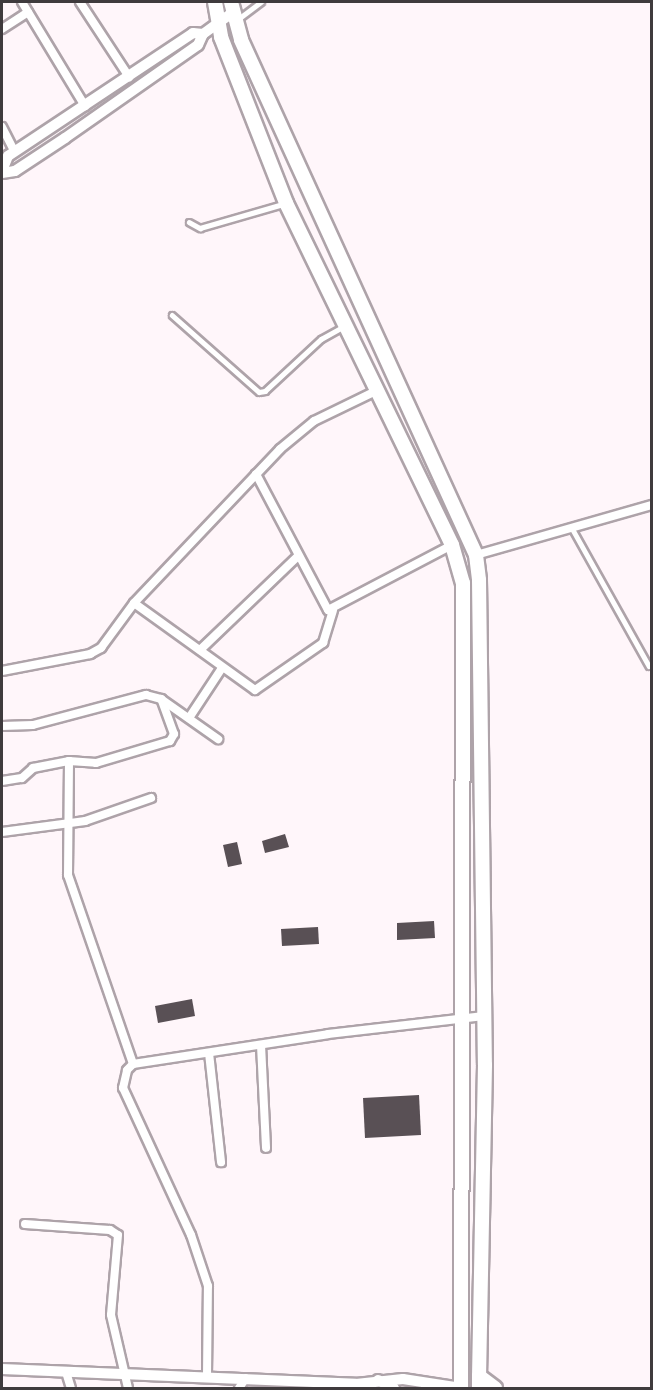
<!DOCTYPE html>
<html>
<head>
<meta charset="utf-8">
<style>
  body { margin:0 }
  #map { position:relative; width:653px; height:1390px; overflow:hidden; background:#fff6fa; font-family:Jost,sans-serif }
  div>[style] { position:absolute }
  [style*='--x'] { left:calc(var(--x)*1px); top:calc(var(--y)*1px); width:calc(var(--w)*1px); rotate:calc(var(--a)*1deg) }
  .building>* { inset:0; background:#595055 }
  .roads { filter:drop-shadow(2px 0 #aea3a9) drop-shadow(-2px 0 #aea3a9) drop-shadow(0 2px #aea3a9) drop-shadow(0 -2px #aea3a9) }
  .service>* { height:4.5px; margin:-2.25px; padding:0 2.25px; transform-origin:2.25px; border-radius:2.25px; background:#fff }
  .minor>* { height:8px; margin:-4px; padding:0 4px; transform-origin:4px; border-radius:4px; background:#fff }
  .tertiary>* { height:10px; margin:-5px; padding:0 5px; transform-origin:5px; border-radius:5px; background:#fff }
  .primary>* { height:14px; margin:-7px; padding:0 7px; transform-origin:7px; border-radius:7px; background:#fff }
  .trunk>* { height:14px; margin:-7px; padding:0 7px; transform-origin:7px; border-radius:7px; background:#fff }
  span { translate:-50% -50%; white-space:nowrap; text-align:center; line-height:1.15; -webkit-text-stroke:6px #fff; paint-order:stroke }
  .frame { position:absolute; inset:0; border:3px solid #3f3b3d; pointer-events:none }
</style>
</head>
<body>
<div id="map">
  <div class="building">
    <div style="clip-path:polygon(285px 834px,289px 847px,265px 853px,262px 841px)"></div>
    <div style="clip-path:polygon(237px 842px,242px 864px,228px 867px,223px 845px)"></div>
    <div style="clip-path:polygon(434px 921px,435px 938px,397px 940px,397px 923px)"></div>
    <div style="clip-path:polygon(318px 927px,319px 944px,282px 946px,281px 929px)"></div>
    <div style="clip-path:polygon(192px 999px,195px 1016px,158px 1023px,155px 1006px)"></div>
    <div style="clip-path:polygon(419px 1095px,421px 1135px,365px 1138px,363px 1098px)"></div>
  </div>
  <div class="roads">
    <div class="service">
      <div style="--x:237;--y:20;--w:30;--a:-37"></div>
      <div style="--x:189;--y:222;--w:13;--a:29"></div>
      <div style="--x:200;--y:228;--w:86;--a:-16.1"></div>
      <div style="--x:172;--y:315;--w:116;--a:41.5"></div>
      <div style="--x:259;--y:392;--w:6;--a:-9"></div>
      <div style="--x:265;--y:391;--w:76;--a:-42.9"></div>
      <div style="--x:321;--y:339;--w:26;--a:-29"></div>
      <div style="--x:572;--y:528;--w:158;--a:60.8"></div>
    </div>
    <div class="minor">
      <div style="--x:22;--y:2;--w:122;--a:58.8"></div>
      <div style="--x:80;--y:2;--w:90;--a:56.8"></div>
      <div style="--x:2;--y:29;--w:31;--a:-33"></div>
      <div style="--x:2;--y:127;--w:28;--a:63"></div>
      <div style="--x:256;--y:474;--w:154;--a:62.1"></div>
      <div style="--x:328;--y:610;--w:140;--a:-27.7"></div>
      <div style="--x:476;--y:555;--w:183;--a:-15.9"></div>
      <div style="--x:134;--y:603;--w:149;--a:35.7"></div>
      <div style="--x:255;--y:690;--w:83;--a:-34.7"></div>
      <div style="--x:323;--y:643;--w:34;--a:-73"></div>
      <div style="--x:200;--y:650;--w:136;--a:-43.8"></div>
      <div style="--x:2;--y:671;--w:90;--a:-10.9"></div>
      <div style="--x:90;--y:654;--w:13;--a:-29"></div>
      <div style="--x:101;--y:648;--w:56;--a:-53.7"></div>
      <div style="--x:134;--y:603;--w:212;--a:-46.5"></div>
      <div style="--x:280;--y:449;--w:44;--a:-39.5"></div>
      <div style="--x:314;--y:421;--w:69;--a:-25.8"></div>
      <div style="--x:189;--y:718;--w:60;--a:-56.6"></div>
      <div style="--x:2;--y:726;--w:31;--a:-2"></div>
      <div style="--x:33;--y:725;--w:117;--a:-14.9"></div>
      <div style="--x:146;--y:695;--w:16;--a:15"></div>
      <div style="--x:161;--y:699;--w:70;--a:35.1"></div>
      <div style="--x:69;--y:761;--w:114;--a:90.5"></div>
      <div style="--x:68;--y:875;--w:200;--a:71"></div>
      <div style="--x:2;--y:781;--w:20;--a:-9"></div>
      <div style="--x:22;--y:778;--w:15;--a:-42"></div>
      <div style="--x:33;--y:768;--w:37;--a:-11"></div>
      <div style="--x:69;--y:761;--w:27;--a:4"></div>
      <div style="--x:96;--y:763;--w:77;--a:-16.6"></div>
      <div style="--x:170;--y:741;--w:8;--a:-60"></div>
      <div style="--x:174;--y:734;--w:37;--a:-110"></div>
      <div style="--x:2;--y:832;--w:84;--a:-7.5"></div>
      <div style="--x:85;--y:821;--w:70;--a:-19.2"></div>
      <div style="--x:261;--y:1045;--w:103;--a:87.2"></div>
      <div style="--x:209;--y:1053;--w:110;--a:83.7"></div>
      <div style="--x:25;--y:1224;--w:85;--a:4"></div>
      <div style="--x:110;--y:1230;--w:9;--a:32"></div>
      <div style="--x:118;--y:1235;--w:80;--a:95"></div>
      <div style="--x:111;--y:1315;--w:75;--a:76.9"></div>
      <div style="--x:66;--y:1372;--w:17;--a:73"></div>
      <div style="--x:207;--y:1376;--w:90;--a:-89.4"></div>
      <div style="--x:208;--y:1286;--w:54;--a:-108.4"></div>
      <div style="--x:191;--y:1235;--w:162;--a:-114.8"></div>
      <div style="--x:123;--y:1088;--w:18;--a:-77"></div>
      <div style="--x:127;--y:1070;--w:8;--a:-45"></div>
      <div style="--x:133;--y:1064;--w:197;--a:-8.7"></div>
      <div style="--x:328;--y:1034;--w:157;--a:-6.6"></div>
      <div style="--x:239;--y:1388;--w:12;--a:-55"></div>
    </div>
    <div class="tertiary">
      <div style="--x:2;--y:171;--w:16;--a:-68"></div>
      <div style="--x:8;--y:156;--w:222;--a:-33.6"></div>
      <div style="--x:193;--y:33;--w:10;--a:6"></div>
      <div style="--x:2;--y:173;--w:13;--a:-9"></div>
      <div style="--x:15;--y:171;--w:60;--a:-33.4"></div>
      <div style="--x:65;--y:138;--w:162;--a:-35"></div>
      <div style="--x:198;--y:45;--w:12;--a:-66"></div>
      <div style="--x:203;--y:34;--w:36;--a:-36"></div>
      <div style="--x:2;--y:1369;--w:354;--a:2.4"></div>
      <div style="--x:356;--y:1384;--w:47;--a:-6.1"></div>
      <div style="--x:403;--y:1379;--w:59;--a:8.8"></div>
      <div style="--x:378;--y:1380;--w:18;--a:27"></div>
    </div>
    <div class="primary">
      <div style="--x:479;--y:1376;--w:12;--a:90"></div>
    </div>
    <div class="trunk">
      <div style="--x:215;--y:2;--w:36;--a:80"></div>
      <div style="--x:221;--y:37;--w:178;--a:68.6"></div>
      <div style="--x:286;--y:203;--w:380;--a:64.1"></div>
      <div style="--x:452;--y:545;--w:40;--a:74"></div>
      <div style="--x:463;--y:583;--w:805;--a:90.14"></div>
      <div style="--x:231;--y:2;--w:39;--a:75"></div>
      <div style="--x:241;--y:40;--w:566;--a:65.47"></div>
      <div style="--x:476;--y:555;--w:25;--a:83"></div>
      <div style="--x:479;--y:580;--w:485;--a:89.3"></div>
      <div style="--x:485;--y:1065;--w:311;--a:91.1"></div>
      <div style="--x:479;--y:1376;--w:20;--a:37"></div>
    </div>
  </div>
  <div class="frame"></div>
</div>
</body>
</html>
